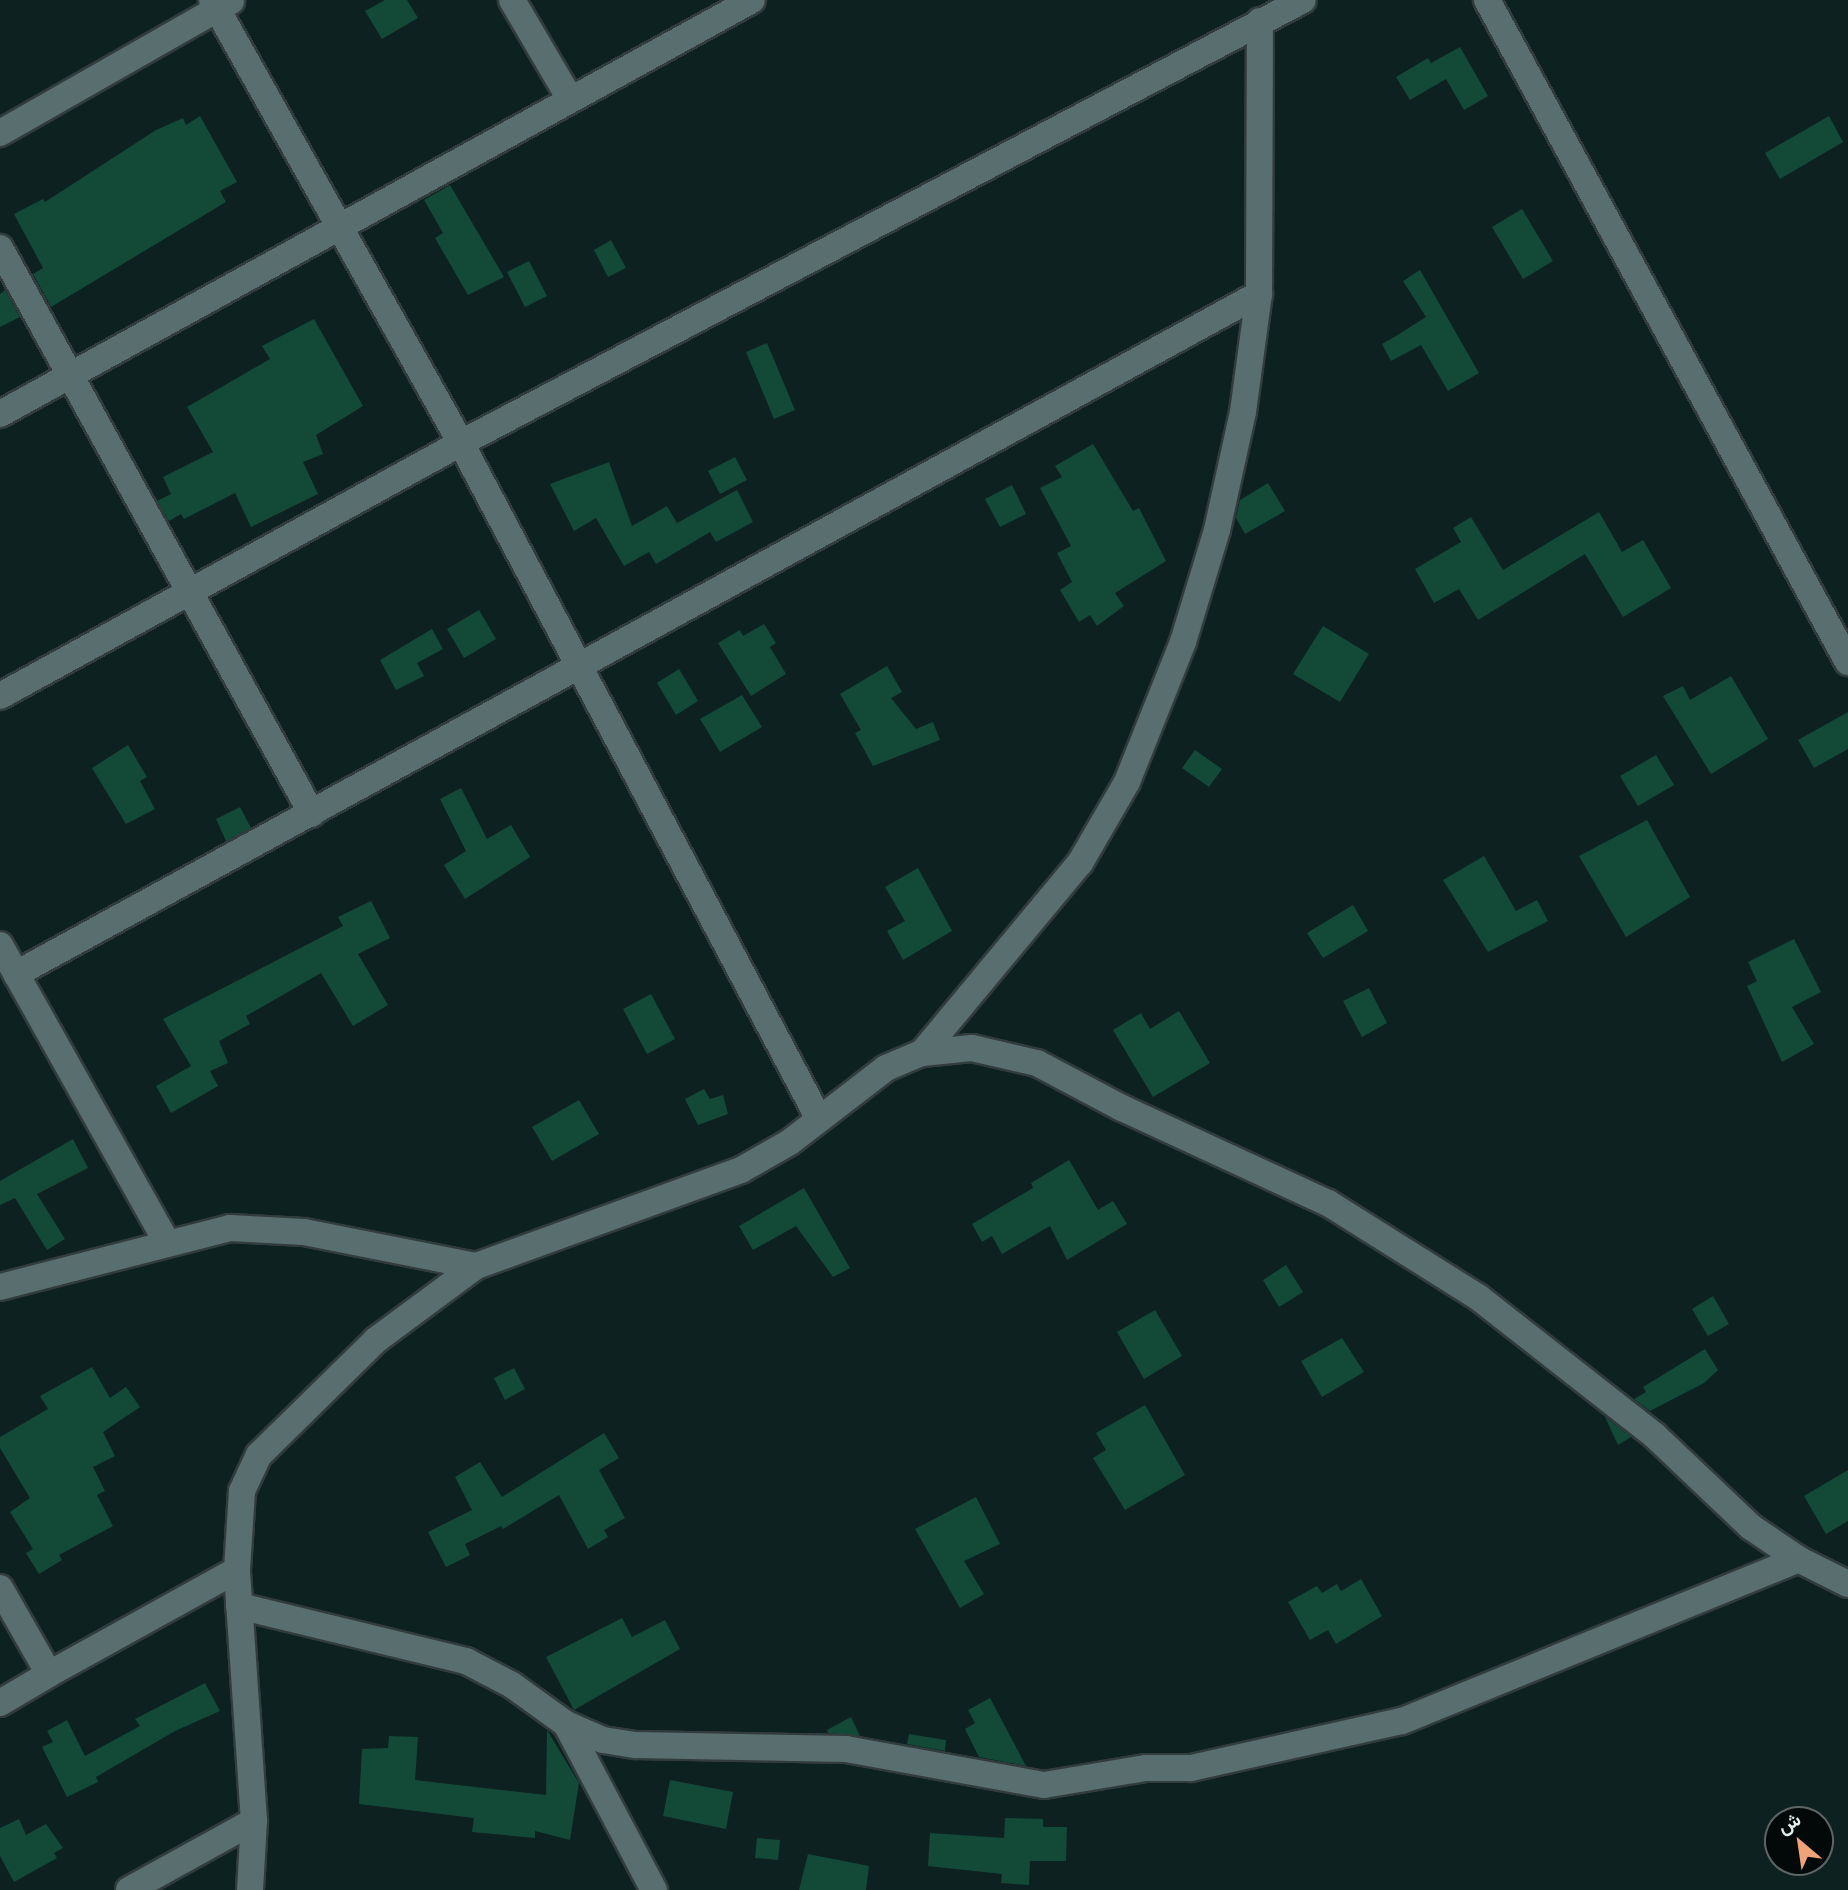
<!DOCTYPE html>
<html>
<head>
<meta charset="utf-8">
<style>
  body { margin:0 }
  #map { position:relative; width:1848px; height:1890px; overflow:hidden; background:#0e2121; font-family:"Alegreya Sans",Vazirmatn,sans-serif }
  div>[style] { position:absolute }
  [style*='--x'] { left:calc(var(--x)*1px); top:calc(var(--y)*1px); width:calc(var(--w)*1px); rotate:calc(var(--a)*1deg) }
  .building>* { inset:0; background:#134937 }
  .roads { filter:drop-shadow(2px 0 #323c3d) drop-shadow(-2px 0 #323c3d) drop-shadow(0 2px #323c3d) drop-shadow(0 -2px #323c3d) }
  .minor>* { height:26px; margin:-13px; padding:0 13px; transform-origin:13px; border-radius:13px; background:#596e6e }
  span { translate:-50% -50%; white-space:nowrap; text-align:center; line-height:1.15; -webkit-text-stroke:5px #030909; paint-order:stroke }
  .north { position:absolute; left:1764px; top:1806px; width:70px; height:70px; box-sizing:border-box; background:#030909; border:2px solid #5d6565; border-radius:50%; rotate:331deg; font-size:19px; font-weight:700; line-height:28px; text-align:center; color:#e3efef }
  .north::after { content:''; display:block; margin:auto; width:24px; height:32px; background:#efa377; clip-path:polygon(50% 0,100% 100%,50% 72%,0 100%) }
</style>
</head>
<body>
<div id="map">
  <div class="building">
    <div style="clip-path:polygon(385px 0,407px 0,418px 18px,382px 39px,365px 11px)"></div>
    <div style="clip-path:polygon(1460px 47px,1488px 96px,1464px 110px,1446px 79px,1410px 100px,1396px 77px,1428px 58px,1431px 63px)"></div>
    <div style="clip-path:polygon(200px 116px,237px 182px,220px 191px,226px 202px,51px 307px,33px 274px,43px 268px,14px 214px,43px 199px,45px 202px,156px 130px,183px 118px,186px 125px)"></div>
    <div style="clip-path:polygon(1829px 116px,1843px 142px,1780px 179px,1765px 153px)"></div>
    <div style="clip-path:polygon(450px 185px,504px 277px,468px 295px,435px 238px,443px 233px,424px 200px)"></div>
    <div style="clip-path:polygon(1522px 209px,1553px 261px,1523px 279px,1492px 227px)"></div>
    <div style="clip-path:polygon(611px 240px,626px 268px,608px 277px,594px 250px)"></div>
    <div style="clip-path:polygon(529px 261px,547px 296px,525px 307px,507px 272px)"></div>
    <div style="clip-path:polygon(1420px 270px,1479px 373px,1448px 391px,1421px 345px,1391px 361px,1382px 344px,1396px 336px,1440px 308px,1426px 317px,1403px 281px)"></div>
    <div style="clip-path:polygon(5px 290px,20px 317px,0 327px,0 294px)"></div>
    <div style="clip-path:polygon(314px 319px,363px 406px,316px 435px,323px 454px,303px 462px,318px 494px,251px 527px,235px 493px,184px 519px,181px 514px,169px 521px,157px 501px,171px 494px,163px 477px,213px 452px,187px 407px,270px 359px,262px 346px)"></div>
    <div style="clip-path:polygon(767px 343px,795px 410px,774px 419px,746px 352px)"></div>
    <div style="clip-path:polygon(1093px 444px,1133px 511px,1139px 508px,1166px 561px,1115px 593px,1124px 606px,1097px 626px,1090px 615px,1079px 622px,1060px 590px,1072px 582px,1057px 553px,1071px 546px,1040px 488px,1062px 477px,1055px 466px)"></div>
    <div style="clip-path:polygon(735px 457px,747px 480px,720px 494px,708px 471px)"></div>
    <div style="clip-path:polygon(609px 462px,632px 526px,667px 506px,677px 523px,737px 490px,753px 522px,716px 542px,710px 532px,656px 564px,649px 552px,624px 566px,596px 518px,574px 531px,550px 484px)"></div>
    <div style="clip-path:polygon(1268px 483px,1285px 511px,1245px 534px,1236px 518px,1240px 500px)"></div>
    <div style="clip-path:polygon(1012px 485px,1026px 514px,1000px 527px,985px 499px)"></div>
    <div style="clip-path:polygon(1599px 512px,1622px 552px,1643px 540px,1671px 588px,1623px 617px,1585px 554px,1478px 620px,1459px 589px,1434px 603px,1415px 569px,1461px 542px,1453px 528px,1471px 517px,1503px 570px)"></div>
    <div style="clip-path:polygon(479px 610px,496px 639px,464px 658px,447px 629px)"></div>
    <div style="clip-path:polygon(764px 624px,776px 643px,770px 647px,786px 674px,751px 696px,718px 643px,740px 630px,743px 636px)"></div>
    <div style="clip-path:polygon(1323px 626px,1369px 654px,1340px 702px,1293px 674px)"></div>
    <div style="clip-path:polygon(432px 629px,443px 649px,417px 663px,424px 676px,396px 690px,380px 660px)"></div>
    <div style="clip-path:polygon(887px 666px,902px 692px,891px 698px,916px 729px,933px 722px,940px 740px,873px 766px,855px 733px,861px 730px,840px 694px)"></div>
    <div style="clip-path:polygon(679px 669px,698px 701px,676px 715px,657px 683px)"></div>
    <div style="clip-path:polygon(1731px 676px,1768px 739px,1711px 774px,1663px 696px,1683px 686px,1690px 700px)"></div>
    <div style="clip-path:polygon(742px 695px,762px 727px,720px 752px,700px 719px)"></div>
    <div style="clip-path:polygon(1848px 712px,1848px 749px,1814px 768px,1798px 740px)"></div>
    <div style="clip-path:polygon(128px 745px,147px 777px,140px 781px,155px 809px,126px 824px,92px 768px)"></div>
    <div style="clip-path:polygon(1195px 750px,1222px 769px,1209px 787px,1182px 768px)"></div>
    <div style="clip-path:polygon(1656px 755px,1674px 785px,1638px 806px,1620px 776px)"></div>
    <div style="clip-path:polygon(461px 788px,487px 839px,511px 825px,530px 857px,465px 899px,444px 865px,466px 851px,440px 799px)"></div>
    <div style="clip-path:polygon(240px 807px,251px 828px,226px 841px,216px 819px)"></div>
    <div style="clip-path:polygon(1647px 820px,1690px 897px,1626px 937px,1579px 856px)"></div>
    <div style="clip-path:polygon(1484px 856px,1516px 911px,1537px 900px,1548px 921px,1488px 952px,1443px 880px)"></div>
    <div style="clip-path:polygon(918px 868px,952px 931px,903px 960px,887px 931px,905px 921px,885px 887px)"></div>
    <div style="clip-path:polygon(371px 901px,390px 938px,358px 954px,388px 1005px,353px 1026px,321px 973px,246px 1016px,250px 1024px,219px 1041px,228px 1063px,210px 1071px,218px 1086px,171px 1113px,156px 1086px,191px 1066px,163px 1019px,343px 926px,338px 917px)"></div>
    <div style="clip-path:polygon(1353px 905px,1368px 931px,1323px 958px,1307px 933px)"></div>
    <div style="clip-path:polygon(1794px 939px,1821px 992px,1792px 1007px,1814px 1044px,1782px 1062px,1747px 986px,1757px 981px,1748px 962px)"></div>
    <div style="clip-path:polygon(1369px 988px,1387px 1023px,1362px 1037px,1343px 1001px)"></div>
    <div style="clip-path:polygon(651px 994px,675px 1039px,647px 1054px,623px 1009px)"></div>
    <div style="clip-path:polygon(1179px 1011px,1210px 1063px,1153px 1097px,1113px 1030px,1141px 1013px,1150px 1029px)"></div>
    <div style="clip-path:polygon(704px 1089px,710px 1099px,723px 1095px,728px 1114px,698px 1125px,685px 1099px)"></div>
    <div style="clip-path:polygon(579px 1100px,599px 1134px,552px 1161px,532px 1127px)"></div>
    <div style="clip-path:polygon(73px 1139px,88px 1168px,37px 1194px,65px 1239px,47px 1250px,15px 1198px,0 1205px,0 1181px)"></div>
    <div style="clip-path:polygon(1069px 1160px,1098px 1210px,1113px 1201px,1127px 1224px,1067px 1260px,1050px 1226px,1002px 1254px,992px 1236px,982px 1242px,972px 1224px,1033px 1188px,1031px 1183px)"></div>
    <div style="clip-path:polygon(804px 1188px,850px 1268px,833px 1277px,796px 1226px,753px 1250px,739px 1226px)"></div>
    <div style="clip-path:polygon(1286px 1265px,1303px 1292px,1279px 1307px,1263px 1280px)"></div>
    <div style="clip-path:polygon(1713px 1296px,1729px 1324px,1708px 1336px,1692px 1309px)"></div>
    <div style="clip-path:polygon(1155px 1310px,1182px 1356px,1144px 1379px,1117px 1332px)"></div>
    <div style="clip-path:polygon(1342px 1338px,1364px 1372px,1322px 1397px,1301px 1361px)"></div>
    <div style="clip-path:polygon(1705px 1349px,1718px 1370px,1704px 1383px,1650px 1411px,1634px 1399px,1646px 1392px,1643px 1387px)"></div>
    <div style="clip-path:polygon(92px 1367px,110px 1398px,126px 1387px,140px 1407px,103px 1432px,115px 1456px,93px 1467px,105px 1491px,97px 1495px,113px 1526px,59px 1555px,62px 1560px,39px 1574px,26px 1553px,33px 1549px,10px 1512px,30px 1498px,0 1448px,0 1437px,48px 1409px,40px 1396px)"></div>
    <div style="clip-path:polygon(514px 1368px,525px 1389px,505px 1400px,494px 1378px)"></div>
    <div style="clip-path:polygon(1145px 1405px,1185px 1475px,1125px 1510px,1093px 1458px,1106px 1450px,1096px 1433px)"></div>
    <div style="clip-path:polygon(1605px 1417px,1631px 1437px,1618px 1445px)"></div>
    <div style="clip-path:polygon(604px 1433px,619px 1458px,599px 1470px,625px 1518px,604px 1530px,608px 1537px,588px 1549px,559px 1495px,503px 1529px,501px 1526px,465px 1544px,470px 1555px,446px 1567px,428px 1532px,472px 1510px,455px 1477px,480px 1462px,502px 1497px)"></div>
    <div style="clip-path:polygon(1848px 1470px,1848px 1521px,1826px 1534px,1804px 1496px)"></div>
    <div style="clip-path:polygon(976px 1497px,1000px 1544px,964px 1561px,984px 1594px,960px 1608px,915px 1529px)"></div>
    <div style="clip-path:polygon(1361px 1579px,1382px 1616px,1336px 1644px,1328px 1630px,1310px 1640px,1288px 1602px,1317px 1586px,1322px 1593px,1337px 1584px,1341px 1591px)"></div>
    <div style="clip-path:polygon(622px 1618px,632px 1637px,665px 1620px,680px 1649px,574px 1710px,546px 1657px)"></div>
    <div style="clip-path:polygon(205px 1683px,220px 1711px,175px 1731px,96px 1777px,98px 1782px,67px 1797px,42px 1747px,53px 1742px,47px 1731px,67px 1720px,85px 1756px,140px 1726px,135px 1719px)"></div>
    <div style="clip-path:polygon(990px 1698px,1026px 1766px,979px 1757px,965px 1729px,975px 1723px,968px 1710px)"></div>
    <div style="clip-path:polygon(851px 1717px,860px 1736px,828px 1733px,827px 1730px)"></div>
    <div style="clip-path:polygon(547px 1730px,579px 1783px,570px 1840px,535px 1831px,535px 1838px,472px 1832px,474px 1818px,359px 1804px,362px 1749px,388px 1748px,389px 1736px,418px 1737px,415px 1780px,546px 1795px)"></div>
    <div style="clip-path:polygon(909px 1734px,946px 1740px,945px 1751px,907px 1744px)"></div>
    <div style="clip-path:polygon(670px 1780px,733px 1792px,726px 1829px,663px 1816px)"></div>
    <div style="clip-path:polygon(1005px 1818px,1043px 1819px,1043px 1827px,1067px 1827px,1066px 1861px,1030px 1861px,1029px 1885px,1001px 1883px,1002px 1874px,928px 1866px,930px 1833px,1004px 1838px)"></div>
    <div style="clip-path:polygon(19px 1819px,26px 1835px,46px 1824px,63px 1848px,54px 1853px,57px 1858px,14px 1882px,0 1856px,0 1828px)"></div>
    <div style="clip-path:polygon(757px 1838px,780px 1840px,778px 1860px,755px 1858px)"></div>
    <div style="clip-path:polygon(808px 1854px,869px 1866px,866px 1890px,799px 1890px)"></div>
  </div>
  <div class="roads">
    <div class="minor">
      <div style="--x:212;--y:0;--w:508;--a:60.66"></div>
      <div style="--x:461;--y:443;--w:765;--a:62.09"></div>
      <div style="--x:512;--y:0;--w:113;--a:59.6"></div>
      <div style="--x:1487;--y:0;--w:754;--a:61.4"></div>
      <div style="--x:0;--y:133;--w:266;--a:-29.7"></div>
      <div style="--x:0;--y:248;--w:646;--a:61.13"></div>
      <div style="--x:0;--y:414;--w:858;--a:-28.83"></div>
      <div style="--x:0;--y:696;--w:526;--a:-28.76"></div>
      <div style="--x:461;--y:443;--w:951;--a:-27.75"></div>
      <div style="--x:0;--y:945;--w:341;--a:60.7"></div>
      <div style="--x:16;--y:974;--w:1417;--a:-28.68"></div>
      <div style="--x:922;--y:1053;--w:247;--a:-50.3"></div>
      <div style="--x:1080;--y:863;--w:94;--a:-59.9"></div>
      <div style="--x:1127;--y:782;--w:151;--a:-68.2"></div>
      <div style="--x:1183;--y:642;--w:117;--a:-73.1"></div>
      <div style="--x:1217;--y:530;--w:121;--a:-77.6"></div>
      <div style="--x:1243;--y:412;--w:119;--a:-82.3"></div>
      <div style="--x:1259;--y:294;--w:273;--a:-89.8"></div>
      <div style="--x:0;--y:1287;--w:237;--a:-14.4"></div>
      <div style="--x:230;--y:1228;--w:74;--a:3.1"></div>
      <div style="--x:304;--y:1232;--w:175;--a:11.2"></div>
      <div style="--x:0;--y:1588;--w:99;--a:60.3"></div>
      <div style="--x:49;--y:1674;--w:57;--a:149.4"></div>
      <div style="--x:239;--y:1606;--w:234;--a:13.6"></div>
      <div style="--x:466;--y:1661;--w:52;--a:27.6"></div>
      <div style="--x:512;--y:1685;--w:67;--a:35.8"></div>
      <div style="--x:566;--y:1724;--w:40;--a:23.4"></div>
      <div style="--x:603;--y:1740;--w:33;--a:9"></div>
      <div style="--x:636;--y:1745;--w:210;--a:1.1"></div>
      <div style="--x:846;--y:1749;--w:201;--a:10.3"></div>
      <div style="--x:1044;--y:1785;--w:103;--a:-9.5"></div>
      <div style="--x:1146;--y:1768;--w:45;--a:0"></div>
      <div style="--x:1191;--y:1768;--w:216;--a:-12.6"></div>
      <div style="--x:1402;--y:1721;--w:428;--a:-22.2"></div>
      <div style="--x:49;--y:1674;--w:215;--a:-29"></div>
      <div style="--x:566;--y:1724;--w:188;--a:62.1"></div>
      <div style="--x:129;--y:1890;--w:143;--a:-28.9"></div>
      <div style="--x:250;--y:1890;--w:69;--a:-86.7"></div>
      <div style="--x:254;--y:1821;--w:252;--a:-93.9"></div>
      <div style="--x:237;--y:1570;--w:79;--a:-86.4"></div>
      <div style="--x:242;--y:1491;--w:40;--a:-65"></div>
      <div style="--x:259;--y:1455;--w:164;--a:-44.5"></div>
      <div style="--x:376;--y:1340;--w:124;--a:-36.5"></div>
      <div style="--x:476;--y:1266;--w:282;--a:-19.9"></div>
      <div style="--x:741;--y:1170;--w:56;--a:-29.7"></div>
      <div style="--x:790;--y:1142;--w:121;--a:-37.6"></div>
      <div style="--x:886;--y:1068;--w:39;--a:-23"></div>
      <div style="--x:922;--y:1053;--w:50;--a:-5.7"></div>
      <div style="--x:972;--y:1048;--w:67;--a:13"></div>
      <div style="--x:1037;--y:1063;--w:96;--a:27.9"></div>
      <div style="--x:1122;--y:1108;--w:227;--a:24.8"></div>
      <div style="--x:1328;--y:1203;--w:177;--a:32.1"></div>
      <div style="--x:1478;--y:1297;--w:224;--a:38.1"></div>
      <div style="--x:1654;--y:1435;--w:134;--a:43.5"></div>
      <div style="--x:1751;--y:1527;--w:57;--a:34.2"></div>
      <div style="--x:1798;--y:1559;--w:56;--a:26.6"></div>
    </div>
  </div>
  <div class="north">ش</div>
</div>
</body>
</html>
